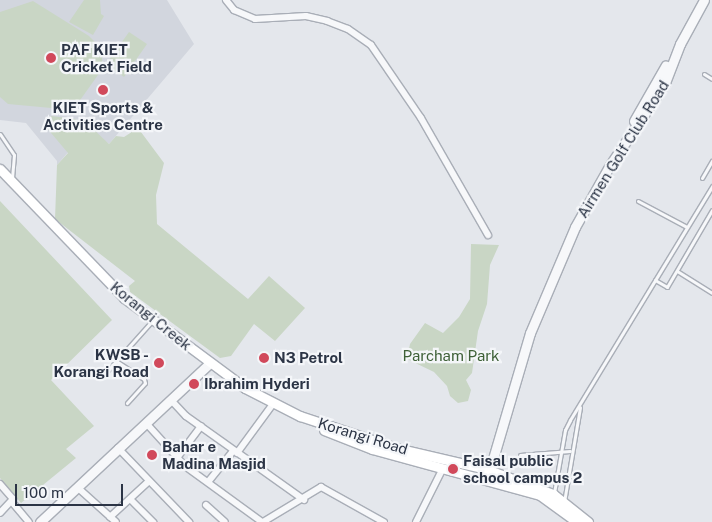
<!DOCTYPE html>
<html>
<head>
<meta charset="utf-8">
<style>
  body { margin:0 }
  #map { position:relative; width:712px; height:522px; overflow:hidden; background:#e4e7ec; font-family:"Public Sans",sans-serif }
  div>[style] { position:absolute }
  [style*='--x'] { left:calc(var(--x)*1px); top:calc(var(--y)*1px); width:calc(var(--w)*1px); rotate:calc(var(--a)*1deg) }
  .built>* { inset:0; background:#d2d6de }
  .green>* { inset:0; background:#c9d6c5 }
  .roads { filter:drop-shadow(1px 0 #a9aeb7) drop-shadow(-1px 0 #a9aeb7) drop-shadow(0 1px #a9aeb7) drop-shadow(0 -1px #a9aeb7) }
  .service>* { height:3px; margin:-1.5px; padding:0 1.5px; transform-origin:1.5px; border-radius:1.5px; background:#f7f8fa }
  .minor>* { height:6px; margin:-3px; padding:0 3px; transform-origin:3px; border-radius:3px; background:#f7f8fa }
  .tertiary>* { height:9px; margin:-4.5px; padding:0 4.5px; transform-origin:4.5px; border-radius:4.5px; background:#f7f8fa }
  .secondary>* { height:9px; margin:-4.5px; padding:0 4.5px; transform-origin:4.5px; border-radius:4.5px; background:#fff }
  .dots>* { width:14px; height:14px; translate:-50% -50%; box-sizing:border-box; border:2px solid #f4f6f9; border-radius:50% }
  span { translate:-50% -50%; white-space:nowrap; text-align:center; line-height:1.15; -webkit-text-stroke:4.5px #f4f6f9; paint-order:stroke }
  .poi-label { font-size:15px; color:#2b3445; font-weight:700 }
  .left { translate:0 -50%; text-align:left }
  .right { translate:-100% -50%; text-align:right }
  .street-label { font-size:15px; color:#2b3445 }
  .park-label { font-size:15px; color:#3f6138 }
  .scale { position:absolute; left:15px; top:484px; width:108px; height:22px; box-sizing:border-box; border:2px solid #2b3445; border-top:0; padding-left:6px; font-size:15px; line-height:18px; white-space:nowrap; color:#2b3445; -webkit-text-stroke:4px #f4f6f9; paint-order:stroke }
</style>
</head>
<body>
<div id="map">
  <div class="built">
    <div style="clip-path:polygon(0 0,167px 0,194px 44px,109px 144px,89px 128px,57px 165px,57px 161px,26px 123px,0 120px)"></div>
  </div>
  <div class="green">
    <div style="clip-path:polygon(84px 0,100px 0,101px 14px,104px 16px,93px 35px,69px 22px)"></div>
    <div style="clip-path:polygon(33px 1px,89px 36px,101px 48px,103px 68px,73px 110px,8px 104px,0 97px,0 12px)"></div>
    <div style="clip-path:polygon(129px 32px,147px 44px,124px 77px,106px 64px)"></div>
    <div style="clip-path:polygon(51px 116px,75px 119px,91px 127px,109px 144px,116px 136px,124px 137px,138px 128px,164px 163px,156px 195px,157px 224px,248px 299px,269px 276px,305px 308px,275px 341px,254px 324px,231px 356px,220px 358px,130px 292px,129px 286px,135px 281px,55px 219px,57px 165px,68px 153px,46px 127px)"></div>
    <div style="clip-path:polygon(0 201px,112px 320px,51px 380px,94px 426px,66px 449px,76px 458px,21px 503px,0 478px)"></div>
    <div style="clip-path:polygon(471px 244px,499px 245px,490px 265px,487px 304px,478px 331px,472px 373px,466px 380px,471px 390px,468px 401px,458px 403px,450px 396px,447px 386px,434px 372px,407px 359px,410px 344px,425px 323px,443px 333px,459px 317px,470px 299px)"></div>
  </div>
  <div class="roads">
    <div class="service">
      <div style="--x:704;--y:74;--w:9;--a:32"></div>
      <div style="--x:0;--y:134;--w:25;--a:56"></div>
      <div style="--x:14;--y:155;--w:24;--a:95"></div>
      <div style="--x:702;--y:178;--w:20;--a:-60"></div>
      <div style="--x:638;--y:201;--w:55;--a:28"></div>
      <div style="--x:677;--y:271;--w:41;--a:32.2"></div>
      <div style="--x:655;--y:280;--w:14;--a:30"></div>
      <div style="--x:667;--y:287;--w:89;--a:-59.7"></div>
      <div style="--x:116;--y:361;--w:33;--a:33"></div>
      <div style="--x:144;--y:379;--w:4;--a:76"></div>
      <div style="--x:145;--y:383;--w:27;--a:132"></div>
      <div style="--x:102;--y:377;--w:75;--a:-48.2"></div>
      <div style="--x:520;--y:455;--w:50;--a:-4.6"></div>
      <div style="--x:554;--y:493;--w:64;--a:-80.1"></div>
      <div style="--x:565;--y:430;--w:11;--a:-63"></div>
      <div style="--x:570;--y:420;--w:274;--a:-58.7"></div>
      <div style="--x:564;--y:502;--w:96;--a:-80.4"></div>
    </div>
    <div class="minor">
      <div style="--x:226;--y:0;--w:13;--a:51"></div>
      <div style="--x:234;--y:10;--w:23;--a:23"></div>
      <div style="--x:255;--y:19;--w:51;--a:-3.4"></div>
      <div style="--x:306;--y:16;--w:22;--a:13"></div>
      <div style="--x:327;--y:21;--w:22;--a:21"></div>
      <div style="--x:348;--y:29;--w:28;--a:35"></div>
      <div style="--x:371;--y:45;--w:88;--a:55.6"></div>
      <div style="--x:421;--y:118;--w:135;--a:60.2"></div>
      <div style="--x:171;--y:400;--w:22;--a:47"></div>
      <div style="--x:186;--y:416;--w:145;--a:35.4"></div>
      <div style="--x:146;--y:423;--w:58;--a:47.8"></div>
      <div style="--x:185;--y:466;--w:95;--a:36"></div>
      <div style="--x:118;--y:448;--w:103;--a:46.2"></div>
      <div style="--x:237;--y:453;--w:61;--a:-53.7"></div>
      <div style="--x:177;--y:458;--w:40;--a:-53"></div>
      <div style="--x:208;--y:482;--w:40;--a:-51"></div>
      <div style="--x:0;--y:484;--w:20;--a:49"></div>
      <div style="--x:13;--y:499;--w:19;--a:133"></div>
      <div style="--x:77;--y:487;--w:52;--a:41.9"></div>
      <div style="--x:130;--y:499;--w:33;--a:45"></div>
      <div style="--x:12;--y:502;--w:26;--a:50"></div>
      <div style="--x:206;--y:505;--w:25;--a:42"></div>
      <div style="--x:110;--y:517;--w:52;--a:-42.6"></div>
      <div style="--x:263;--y:522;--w:68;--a:-31.1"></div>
      <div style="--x:321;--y:487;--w:72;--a:29.1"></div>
      <div style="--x:416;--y:522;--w:60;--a:-63.4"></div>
    </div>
    <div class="tertiary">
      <div style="--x:634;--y:121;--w:64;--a:-60.3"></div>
      <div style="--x:487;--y:479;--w:152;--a:-73.6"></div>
      <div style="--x:530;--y:333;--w:115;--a:-67"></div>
      <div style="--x:575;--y:227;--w:71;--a:-60.6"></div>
      <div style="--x:610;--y:165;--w:99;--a:-56.1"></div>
      <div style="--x:665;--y:83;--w:42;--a:-69"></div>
      <div style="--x:680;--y:44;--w:50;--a:-61.4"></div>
      <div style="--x:40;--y:522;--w:233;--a:-43.1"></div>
    </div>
    <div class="secondary">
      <div style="--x:0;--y:169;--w:179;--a:46.1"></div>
      <div style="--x:124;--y:298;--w:151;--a:36.6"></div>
      <div style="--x:245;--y:388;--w:62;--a:27"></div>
      <div style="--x:300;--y:416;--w:105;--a:18.3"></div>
      <div style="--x:400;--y:449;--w:88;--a:13.1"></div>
      <div style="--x:486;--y:469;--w:72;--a:20.5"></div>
      <div style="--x:553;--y:494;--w:45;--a:38.7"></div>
      <div style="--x:324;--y:430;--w:52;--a:21.6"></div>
      <div style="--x:372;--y:449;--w:174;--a:15.3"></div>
      <div style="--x:540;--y:495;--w:46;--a:36.1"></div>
    </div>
  </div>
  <div class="dots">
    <div style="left:51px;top:58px;background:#d1495b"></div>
    <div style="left:103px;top:90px;background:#d1495b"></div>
    <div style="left:264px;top:358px;background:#d1495b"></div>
    <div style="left:159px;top:363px;background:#d1495b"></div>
    <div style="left:194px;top:384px;background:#d1495b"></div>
    <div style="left:152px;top:455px;background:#d1495b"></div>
    <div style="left:453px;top:469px;background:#d1495b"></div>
  </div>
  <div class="poi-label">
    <span class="left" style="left:61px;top:58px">PAF KIET<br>Cricket Field</span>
    <span style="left:103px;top:116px">KIET Sports &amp;<br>Activities Centre</span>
    <span class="right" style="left:149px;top:363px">KWSB -<br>Korangi Road</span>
    <span class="left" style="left:274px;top:358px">N3 Petrol</span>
    <span class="left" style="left:204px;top:384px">Ibrahim Hyderi</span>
    <span class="left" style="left:162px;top:455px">Bahar e<br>Madina Masjid</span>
    <span class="left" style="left:463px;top:469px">Faisal public<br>school campus 2</span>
  </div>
  <div class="street-label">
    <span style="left:623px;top:149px;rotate:-58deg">Airmen Golf Club Road</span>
    <span style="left:151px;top:316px;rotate:39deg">Korangi Creek</span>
    <span style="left:363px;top:436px;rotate:17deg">Korangi Road</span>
  </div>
  <div class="park-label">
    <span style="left:451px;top:356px">Parcham Park</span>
  </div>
  <div class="scale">100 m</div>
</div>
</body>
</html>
